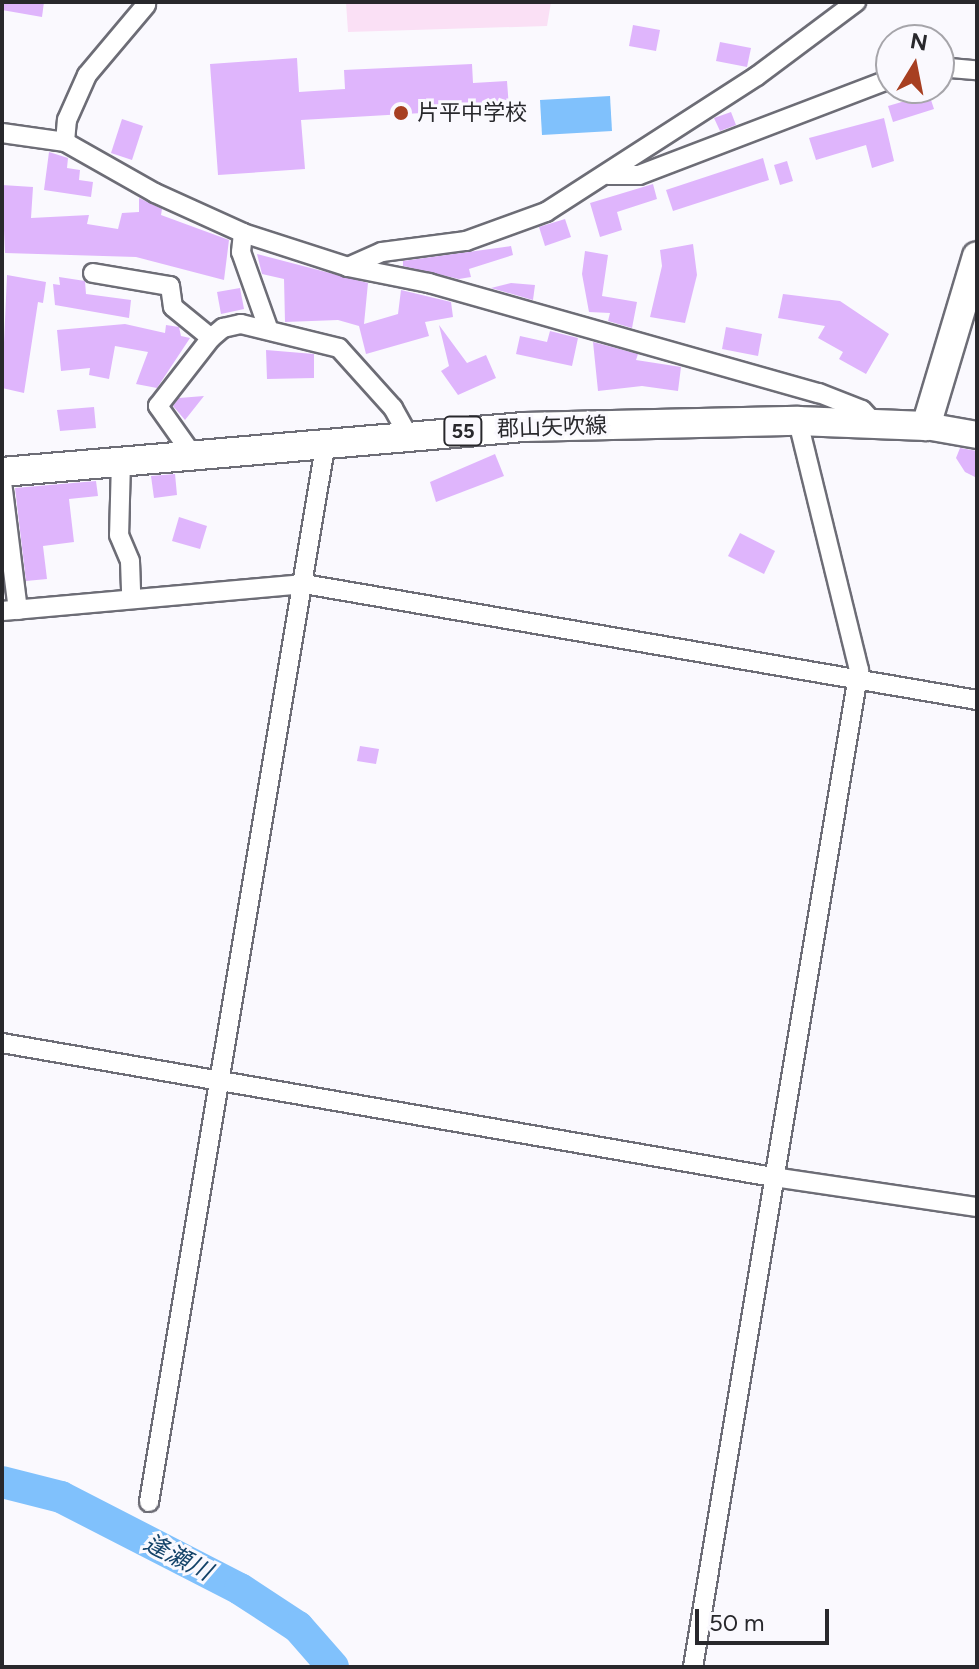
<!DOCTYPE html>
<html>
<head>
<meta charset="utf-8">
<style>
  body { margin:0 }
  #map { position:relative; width:979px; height:1669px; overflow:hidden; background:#faf9fe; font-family:Figtree,"Noto Sans JP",sans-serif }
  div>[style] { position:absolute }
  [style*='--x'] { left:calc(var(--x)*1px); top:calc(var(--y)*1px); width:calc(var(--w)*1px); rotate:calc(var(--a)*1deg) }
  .green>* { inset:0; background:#fae0f5 }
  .water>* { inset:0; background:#80c1fc }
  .river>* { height:32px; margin:-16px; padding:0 16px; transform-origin:16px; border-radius:16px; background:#80c1fc }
  .building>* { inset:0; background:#dfb5fc }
  .roads { filter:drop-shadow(2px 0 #6d6d76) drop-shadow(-2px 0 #6d6d76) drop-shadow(0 2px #6d6d76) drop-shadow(0 -2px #6d6d76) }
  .minor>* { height:18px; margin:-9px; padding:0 9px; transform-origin:9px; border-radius:9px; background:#fff }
  .secondary>* { height:26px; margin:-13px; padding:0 13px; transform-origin:13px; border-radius:13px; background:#fff }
  .primary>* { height:28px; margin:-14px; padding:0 14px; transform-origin:14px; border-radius:14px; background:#fff }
  .dots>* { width:22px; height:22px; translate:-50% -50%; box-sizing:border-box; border:4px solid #faf9fe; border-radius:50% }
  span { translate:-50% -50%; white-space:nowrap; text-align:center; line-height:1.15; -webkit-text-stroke:6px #faf9fe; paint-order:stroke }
  .shield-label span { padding:2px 6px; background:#faf9fe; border:2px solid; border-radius:6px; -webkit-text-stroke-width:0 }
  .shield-label { font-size:20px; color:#28282c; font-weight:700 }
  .poi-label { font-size:22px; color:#28282c }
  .left { translate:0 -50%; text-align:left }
  .street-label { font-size:22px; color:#28282c }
  .water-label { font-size:24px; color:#144369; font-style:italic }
  .frame { position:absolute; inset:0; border:4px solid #28282c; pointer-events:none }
  .north { position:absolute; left:875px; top:24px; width:80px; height:80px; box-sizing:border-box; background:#faf9fe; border:2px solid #a6a5aa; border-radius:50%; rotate:10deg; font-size:22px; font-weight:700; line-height:32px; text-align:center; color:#28282c }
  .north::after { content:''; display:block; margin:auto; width:28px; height:36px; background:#a73f21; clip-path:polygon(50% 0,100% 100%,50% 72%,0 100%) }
  .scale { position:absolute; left:695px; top:1609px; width:134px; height:36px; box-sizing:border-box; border:4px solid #28282c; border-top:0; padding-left:10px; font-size:24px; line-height:28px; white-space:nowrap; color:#28282c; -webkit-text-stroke:6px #faf9fe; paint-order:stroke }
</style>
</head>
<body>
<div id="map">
  <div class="green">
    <div style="clip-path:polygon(346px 2px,551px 2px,547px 26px,348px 32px)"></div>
  </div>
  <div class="water">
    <div style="clip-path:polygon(610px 96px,612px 131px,542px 135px,540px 100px)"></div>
  </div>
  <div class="river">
    <div style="--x:2;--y:1482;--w:61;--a:14.3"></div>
    <div style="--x:61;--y:1497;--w:201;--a:27.2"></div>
    <div style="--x:240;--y:1589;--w:69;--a:33.2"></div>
    <div style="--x:298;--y:1627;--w:53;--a:48.8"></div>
  </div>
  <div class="building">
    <div style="clip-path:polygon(2px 2px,44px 2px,42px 17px,2px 10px)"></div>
    <div style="clip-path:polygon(633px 25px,660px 30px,656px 51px,629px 46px)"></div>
    <div style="clip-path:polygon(720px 42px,751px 48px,747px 67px,716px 61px)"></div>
    <div style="clip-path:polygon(297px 58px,299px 92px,345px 89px,344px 70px,472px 64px,473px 83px,507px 81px,509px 108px,301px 120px,305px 169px,218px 175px,210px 64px)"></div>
    <div style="clip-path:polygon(929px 94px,934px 109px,893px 122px,888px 106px)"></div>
    <div style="clip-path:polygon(731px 112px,736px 125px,720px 131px,714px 118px)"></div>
    <div style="clip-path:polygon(884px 118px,894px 161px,872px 168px,866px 145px,816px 160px,809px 138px)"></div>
    <div style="clip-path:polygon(122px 119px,143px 126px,132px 160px,111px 153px)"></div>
    <div style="clip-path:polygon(49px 152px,68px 158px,67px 168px,80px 170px,79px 180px,93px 182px,91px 197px,44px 190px)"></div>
    <div style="clip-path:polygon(763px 158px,769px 180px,673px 211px,666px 190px)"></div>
    <div style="clip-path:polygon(787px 161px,793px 181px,780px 185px,774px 165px)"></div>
    <div style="clip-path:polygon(653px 184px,657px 199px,617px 212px,622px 230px,600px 237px,590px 203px)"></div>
    <div style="clip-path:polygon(2px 185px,33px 187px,31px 218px,89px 215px,87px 224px,118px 229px,122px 213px,139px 212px,139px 198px,162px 209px,161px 215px,229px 240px,224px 280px,136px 257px,5px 253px)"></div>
    <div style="clip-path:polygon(565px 219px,571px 237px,545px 246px,539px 227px)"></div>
    <div style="clip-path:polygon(693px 244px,697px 275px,685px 323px,650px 317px,662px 266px,660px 250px)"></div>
    <div style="clip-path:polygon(511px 246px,513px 255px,469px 269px,471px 277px,459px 279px,403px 266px,403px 261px)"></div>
    <div style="clip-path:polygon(585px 251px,608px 255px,602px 296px,637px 302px,632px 328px,608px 321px,610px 313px,589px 312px,582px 274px)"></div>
    <div style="clip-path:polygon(257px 254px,368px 283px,364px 324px,398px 314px,401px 290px,451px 302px,453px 317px,425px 322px,429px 336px,366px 354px,359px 326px,338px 320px,285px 322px,284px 279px,262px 274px)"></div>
    <div style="clip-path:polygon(7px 275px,46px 282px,43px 303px,38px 302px,24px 393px,2px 388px)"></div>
    <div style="clip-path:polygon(59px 277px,85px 281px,86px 294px,131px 300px,129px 318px,55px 305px,53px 284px,60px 285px)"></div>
    <div style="clip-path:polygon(511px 283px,535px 285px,533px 300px,491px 288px)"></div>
    <div style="clip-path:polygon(240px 288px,244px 309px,221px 314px,217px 292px)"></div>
    <div style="clip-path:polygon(783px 294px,840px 301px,889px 334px,866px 374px,839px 359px,843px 352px,818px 338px,825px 326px,778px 318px)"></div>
    <div style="clip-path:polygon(125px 324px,165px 333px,166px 325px,179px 327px,181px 336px,190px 338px,157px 388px,136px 384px,148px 352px,115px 346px,109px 379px,89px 375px,90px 368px,61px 371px,57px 330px)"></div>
    <div style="clip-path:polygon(439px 325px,467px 363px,486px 355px,496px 378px,458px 395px,441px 371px,449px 366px)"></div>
    <div style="clip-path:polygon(726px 327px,762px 334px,758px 356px,722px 349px)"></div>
    <div style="clip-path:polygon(550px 331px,578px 338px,572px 366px,516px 354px,520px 336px,547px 342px)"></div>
    <div style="clip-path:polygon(593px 342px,638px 354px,636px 360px,681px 367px,678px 391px,642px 386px,598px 391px)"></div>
    <div style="clip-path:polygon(266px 350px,314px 354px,314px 378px,267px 379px)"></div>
    <div style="clip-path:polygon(204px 396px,185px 420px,173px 406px,179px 398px)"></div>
    <div style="clip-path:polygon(94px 407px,96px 428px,60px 431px,57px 410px)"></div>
    <div style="clip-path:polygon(960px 448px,977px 451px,977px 478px,965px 472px,956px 458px)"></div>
    <div style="clip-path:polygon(495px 454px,504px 476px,436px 502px,430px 482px)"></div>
    <div style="clip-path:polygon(175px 474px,177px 495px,154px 498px,151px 476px)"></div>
    <div style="clip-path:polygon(96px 481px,98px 496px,69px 499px,74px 542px,43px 546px,47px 579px,26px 581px,15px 488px)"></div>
    <div style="clip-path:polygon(179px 517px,207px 526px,200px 549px,172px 541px)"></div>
    <div style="clip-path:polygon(740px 533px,775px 551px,764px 574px,728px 556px)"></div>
    <div style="clip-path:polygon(360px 746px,379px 749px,376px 764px,357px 761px)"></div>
  </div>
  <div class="roads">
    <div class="minor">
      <div style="--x:939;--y:67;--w:38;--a:5"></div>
      <div style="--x:2;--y:133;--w:64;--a:8.1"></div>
      <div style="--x:65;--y:142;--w:103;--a:29.5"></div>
      <div style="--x:155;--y:193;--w:97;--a:24.4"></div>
      <div style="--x:243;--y:233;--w:110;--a:17.9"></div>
      <div style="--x:348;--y:267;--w:83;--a:11.2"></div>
      <div style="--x:429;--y:283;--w:405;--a:15.8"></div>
      <div style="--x:819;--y:393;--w:46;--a:21.6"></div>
      <div style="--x:862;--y:410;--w:18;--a:47"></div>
      <div style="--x:65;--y:142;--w:22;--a:-85"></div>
      <div style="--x:67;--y:120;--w:49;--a:-66"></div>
      <div style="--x:87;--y:75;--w:92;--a:-49.9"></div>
      <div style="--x:608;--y:175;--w:31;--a:0"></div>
      <div style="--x:639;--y:175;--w:270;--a:-20.9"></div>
      <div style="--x:243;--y:233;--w:19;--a:96"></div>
      <div style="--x:241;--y:252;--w:81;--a:70.4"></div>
      <div style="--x:348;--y:267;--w:37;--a:-24"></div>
      <div style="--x:382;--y:252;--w:85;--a:-7.5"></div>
      <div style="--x:466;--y:241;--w:85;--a:-19.9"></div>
      <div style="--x:546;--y:212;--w:251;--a:-32.8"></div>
      <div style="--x:757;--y:76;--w:124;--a:-36.8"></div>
      <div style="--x:93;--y:273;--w:78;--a:9.6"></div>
      <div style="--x:170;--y:286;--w:21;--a:82"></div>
      <div style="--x:173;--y:307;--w:49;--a:39.2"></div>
      <div style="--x:192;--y:454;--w:59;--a:-125.3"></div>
      <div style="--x:158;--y:406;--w:86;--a:-52.1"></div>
      <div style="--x:211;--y:338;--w:16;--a:-40"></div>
      <div style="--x:223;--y:328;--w:18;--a:-13"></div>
      <div style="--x:241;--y:324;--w:101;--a:13.8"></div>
      <div style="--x:339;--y:348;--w:81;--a:48"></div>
      <div style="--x:393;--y:408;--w:31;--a:61"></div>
      <div style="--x:121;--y:461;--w:74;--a:91.5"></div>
      <div style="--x:119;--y:535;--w:28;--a:67"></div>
      <div style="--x:130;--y:561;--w:38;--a:88"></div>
      <div style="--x:2;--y:482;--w:129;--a:82.9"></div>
      <div style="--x:2;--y:611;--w:303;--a:-5.1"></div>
      <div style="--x:304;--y:584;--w:683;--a:9.78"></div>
      <div style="--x:2;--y:1043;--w:783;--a:9.86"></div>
      <div style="--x:773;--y:1177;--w:206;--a:8.4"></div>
      <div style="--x:149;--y:1502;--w:1076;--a:-80.53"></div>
      <div style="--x:693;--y:1667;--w:1011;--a:-80.55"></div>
      <div style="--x:859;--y:670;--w:256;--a:-103.8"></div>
    </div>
    <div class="secondary">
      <div style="--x:926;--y:426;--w:52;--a:10"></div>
    </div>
    <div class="primary">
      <div style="--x:2;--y:472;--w:524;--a:-4.93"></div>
      <div style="--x:524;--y:427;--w:274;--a:-1.3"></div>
      <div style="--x:798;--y:421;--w:128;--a:2.2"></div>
      <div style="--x:926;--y:426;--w:177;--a:-73.3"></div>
    </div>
  </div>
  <div class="dots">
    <div style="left:401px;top:113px;background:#a73f21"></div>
  </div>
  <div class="shield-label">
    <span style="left:463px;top:431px">55</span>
  </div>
  <div class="poi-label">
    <span class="left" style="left:417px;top:113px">片平中学校</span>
  </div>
  <div class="street-label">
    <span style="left:552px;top:427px;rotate:-2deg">郡山矢吹線</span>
  </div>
  <div class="water-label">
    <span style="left:178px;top:1557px;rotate:27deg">逢瀬川</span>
  </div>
  <div class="frame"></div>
  <div class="north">N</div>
  <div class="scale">50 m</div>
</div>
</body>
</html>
